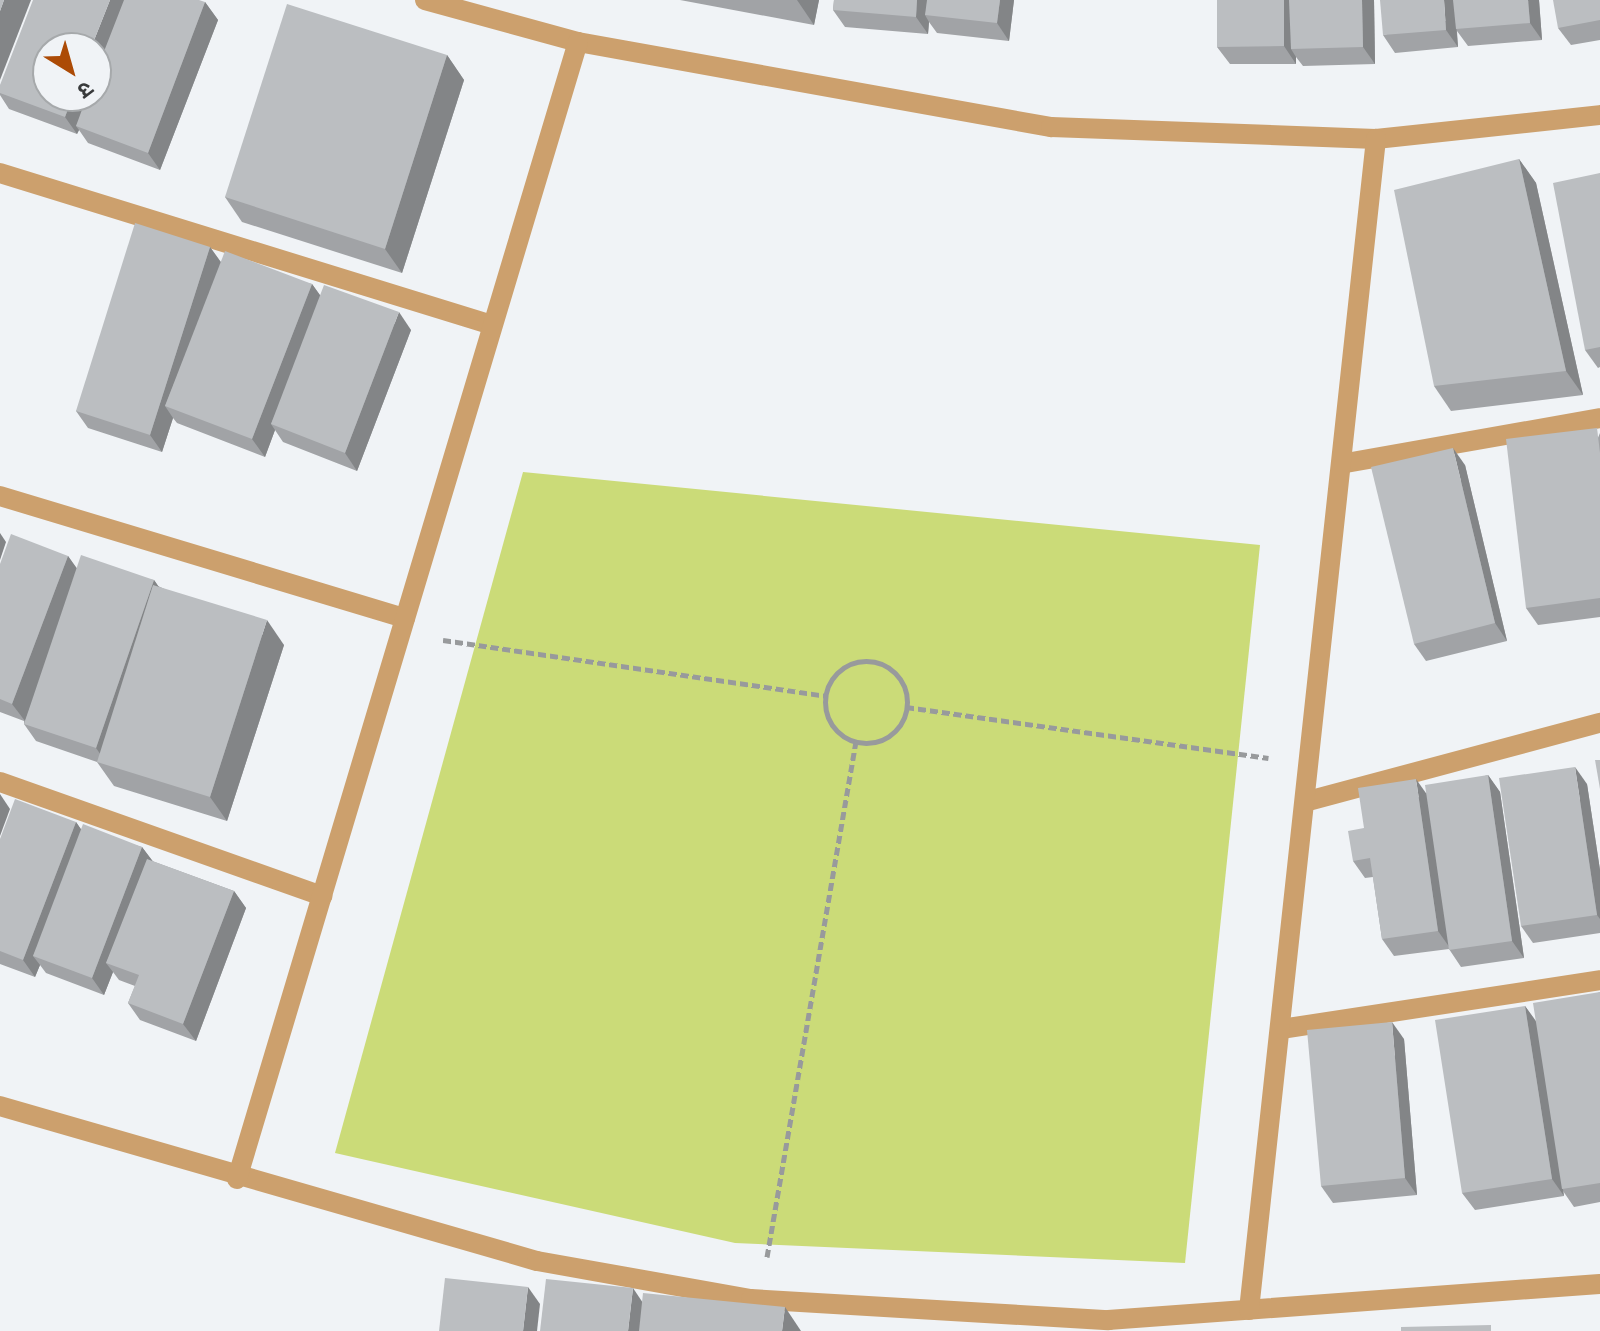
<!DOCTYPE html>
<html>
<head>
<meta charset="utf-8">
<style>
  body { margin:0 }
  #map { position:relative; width:1600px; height:1331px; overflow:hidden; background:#f0f3f6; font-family:"Alegreya Sans","Noto Sans Devanagari",sans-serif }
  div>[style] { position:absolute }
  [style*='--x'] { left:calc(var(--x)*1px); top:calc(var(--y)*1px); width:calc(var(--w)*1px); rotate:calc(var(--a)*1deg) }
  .green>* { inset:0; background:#cbdb78 }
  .path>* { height:5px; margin-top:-2.5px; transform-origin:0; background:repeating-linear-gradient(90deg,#989a9c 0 8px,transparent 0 12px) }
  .path>.ring { margin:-2.5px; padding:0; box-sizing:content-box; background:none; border:5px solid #989a9c; border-radius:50% }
  .minor>* { height:20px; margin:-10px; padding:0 10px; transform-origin:10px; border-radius:10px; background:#cca06d }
  .wall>* { inset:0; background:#a1a3a6 }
  .shaded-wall>* { inset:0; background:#838587 }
  .building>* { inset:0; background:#bbbec1 }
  span { translate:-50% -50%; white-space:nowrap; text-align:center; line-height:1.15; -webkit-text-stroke:6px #f0f3f6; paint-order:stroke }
  .north { position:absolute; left:32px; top:32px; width:80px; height:80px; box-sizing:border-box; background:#f0f3f6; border:2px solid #a6a9ab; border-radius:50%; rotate:143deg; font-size:22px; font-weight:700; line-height:32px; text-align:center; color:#383a3b }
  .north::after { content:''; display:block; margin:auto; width:28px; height:36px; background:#ac4b06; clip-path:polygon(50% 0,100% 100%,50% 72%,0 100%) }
</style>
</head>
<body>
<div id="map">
  <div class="green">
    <div style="clip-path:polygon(523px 472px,1260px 545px,1185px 1263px,735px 1243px,335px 1153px)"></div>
  </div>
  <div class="path">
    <div style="--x:443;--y:640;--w:387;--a:8.3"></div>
    <div class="ring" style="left:825px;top:661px;width:77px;height:77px"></div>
    <div style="--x:906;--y:707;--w:366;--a:8"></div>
    <div style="--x:767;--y:1257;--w:524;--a:-80.21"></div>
  </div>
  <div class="minor">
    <div style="--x:425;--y:0;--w:159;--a:15.4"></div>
    <div style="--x:578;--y:42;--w:481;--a:10.2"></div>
    <div style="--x:1051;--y:127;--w:325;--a:2.1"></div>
    <div style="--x:1376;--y:139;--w:225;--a:-6.1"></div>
    <div style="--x:0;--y:173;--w:515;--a:17.17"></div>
    <div style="--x:1346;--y:463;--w:258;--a:-10"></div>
    <div style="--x:0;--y:496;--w:423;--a:16.8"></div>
    <div style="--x:0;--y:782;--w:342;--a:19.5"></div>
    <div style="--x:1308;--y:801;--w:302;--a:-15"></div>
    <div style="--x:1281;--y:1029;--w:323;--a:-8.7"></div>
    <div style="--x:0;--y:1106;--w:559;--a:16.1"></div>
    <div style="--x:537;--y:1261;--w:217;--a:10.1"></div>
    <div style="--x:751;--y:1299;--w:358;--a:3.4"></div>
    <div style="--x:1108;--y:1320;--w:493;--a:-4.2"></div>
    <div style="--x:237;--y:1179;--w:1187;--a:-73.31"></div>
    <div style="--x:1249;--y:1310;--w:1178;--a:-83.81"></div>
  </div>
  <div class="wall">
    <div style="clip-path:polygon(680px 0,819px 0,814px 25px)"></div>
    <div style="clip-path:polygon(834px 0,1014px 0,1009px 41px,937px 33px,929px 22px,928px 34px,845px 27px,833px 10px)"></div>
    <div style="clip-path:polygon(1217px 0,1374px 0,1375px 64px,1303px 66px,1296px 57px,1296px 64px,1230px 64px,1217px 47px)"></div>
    <div style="clip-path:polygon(1539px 0,1542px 40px,1468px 46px,1457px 31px,1458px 47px,1395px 53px,1383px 35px)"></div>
    <div style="clip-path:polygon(1600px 0,1600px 40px,1571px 45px,1558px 28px)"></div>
    <div style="clip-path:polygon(205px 2px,218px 20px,160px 170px,88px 143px,79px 130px,77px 134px,9px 109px,0 95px,0 85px)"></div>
    <div style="clip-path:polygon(447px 55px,464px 80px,402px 273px,242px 222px,225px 197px)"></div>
    <div style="clip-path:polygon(1519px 159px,1536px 183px,1583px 395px,1451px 411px,1434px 386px)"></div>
    <div style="clip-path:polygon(1600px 173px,1600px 367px,1598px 368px,1585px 350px)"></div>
    <div style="clip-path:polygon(210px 247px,221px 262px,312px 284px,320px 295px,411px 330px,357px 471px,283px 442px,275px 430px,265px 457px,177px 423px,173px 418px,162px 452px,88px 428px,76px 411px)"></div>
    <div style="clip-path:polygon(1600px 433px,1600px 617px,1538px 625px,1526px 608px)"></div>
    <div style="clip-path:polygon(1465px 465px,1507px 641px,1426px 661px,1414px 644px)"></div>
    <div style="clip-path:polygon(68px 556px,76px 568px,154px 580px,158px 586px,284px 645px,227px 821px,114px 786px,97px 762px,36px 741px,24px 724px,24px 721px,0 712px,0 564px)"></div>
    <div style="clip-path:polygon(1488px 775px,1500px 792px,1524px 958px,1461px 967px,1449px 949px,1394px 956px,1382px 939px,1373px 877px,1365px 878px,1353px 861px,1364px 828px,1426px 793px)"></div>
    <div style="clip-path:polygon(1587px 784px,1600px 870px,1600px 933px,1533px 943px,1521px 926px)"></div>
    <div style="clip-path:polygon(76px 822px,81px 830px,142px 847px,152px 861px,234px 891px,246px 908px,196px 1041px,140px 1020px,128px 1003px,135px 986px,119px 980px,113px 972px,104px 995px,46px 973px,40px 965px,35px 977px,0 964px,0 839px)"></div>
    <div style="clip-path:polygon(1600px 992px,1600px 1202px,1574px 1207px,1563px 1191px,1564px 1196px,1475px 1210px,1462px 1193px,1525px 1006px,1536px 1021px)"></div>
    <div style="clip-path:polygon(1404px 1039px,1417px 1195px,1333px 1203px,1321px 1186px)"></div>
  </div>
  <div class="shaded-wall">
    <div style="clip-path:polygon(4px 0,31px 0,0 80px,0 11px)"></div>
    <div style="clip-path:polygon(110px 0,129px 0,96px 85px,96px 48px,91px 48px)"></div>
    <div style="clip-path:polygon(797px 0,819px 0,814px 25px)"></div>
    <div style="clip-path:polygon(917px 0,931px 0,925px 15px,929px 22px,928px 34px,916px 17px)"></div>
    <div style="clip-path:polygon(1000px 0,1014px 0,1009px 41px,997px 23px)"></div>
    <div style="clip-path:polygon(1284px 0,1295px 0,1291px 49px,1296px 57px,1296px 64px,1284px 46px)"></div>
    <div style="clip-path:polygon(1362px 0,1374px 0,1375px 64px,1363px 47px)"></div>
    <div style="clip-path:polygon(1444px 0,1454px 0,1458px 47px,1446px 30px)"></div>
    <div style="clip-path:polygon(1528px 0,1539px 0,1542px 40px,1530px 23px)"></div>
    <div style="clip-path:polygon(205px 2px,218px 20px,160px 170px,148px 153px)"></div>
    <div style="clip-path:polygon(447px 55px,464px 80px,402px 273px,385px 249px)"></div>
    <div style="clip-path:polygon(73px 96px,92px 96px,76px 126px,79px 130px,77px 134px,65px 117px)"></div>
    <div style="clip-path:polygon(1519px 159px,1536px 183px,1583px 395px,1566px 371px)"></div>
    <div style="clip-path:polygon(210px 247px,222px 264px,165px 406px,173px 418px,162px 452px,150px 435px)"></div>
    <div style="clip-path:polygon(312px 284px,324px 301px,271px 424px,275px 430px,265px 457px,252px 439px)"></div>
    <div style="clip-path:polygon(399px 312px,411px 330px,357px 471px,345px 453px)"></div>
    <div style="clip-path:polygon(1453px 448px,1465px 465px,1507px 641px,1495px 623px)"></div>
    <div style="clip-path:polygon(0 533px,6px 542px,0 560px)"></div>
    <div style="clip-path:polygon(68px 556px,81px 574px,25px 721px,12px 704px)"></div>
    <div style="clip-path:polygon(154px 580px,166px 597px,108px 765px,96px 748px)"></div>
    <div style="clip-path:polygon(267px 620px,284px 645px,227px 821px,210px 797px)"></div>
    <div style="clip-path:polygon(1575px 767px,1587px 784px,1600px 870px,1600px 919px,1597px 915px)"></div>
    <div style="clip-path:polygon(1488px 775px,1500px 792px,1524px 958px,1512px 941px)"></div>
    <div style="clip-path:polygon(1416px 779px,1428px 796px,1450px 948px,1438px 931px)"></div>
    <div style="clip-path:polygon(0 794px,10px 809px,0 836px)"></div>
    <div style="clip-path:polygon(76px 822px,88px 839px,33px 956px,40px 965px,35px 977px,23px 960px)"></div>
    <div style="clip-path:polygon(142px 847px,155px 864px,106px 963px,113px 972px,104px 995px,92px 978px)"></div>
    <div style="clip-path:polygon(234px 891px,246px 908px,196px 1041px,183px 1024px)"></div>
    <div style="clip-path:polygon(1525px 1006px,1537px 1023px,1564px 1196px,1552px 1179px)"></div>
    <div style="clip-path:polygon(1392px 1022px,1404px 1039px,1417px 1195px,1405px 1178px)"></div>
    <div style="clip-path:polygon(528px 1287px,540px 1304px,537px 1331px,523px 1331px)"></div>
    <div style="clip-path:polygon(633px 1288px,645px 1306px,642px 1331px,628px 1331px)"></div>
    <div style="clip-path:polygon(785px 1307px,801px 1331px,782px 1331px)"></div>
  </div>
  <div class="building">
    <div style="clip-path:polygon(0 0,4px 0,0 11px)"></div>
    <div style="clip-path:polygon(33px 0,110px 0,91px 48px,48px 48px,48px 96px,73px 96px,65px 117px,0 93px,0 85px)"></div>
    <div style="clip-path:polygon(124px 0,199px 0,205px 2px,148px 153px,76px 126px,87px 96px,96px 96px,96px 72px)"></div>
    <div style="clip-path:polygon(834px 0,917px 0,916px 17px,833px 10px)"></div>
    <div style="clip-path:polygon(927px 0,1000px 0,997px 23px,925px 15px)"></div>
    <div style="clip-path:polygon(1217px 0,1284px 0,1284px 46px,1217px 47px)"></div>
    <div style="clip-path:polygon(1289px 0,1362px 0,1363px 47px,1291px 49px)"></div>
    <div style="clip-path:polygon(1380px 0,1444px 0,1446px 30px,1383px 35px)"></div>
    <div style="clip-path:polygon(1453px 0,1528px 0,1530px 23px,1456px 29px)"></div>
    <div style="clip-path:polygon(1553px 0,1600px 0,1600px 20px,1558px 28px)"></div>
    <div style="clip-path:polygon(287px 4px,447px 55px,385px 249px,225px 197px)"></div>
    <div style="clip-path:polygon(1519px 159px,1566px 371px,1434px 386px,1394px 190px)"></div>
    <div style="clip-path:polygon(1600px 173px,1600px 347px,1585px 350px,1553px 183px)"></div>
    <div style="clip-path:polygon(135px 223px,210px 247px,150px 435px,76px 411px)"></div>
    <div style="clip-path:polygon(225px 251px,312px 284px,252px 439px,165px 406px)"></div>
    <div style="clip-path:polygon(324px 285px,399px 312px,345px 453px,271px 424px)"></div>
    <div style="clip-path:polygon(1597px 428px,1600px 453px,1600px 598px,1526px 608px,1506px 439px)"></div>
    <div style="clip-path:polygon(1453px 448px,1495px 623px,1414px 644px,1371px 467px)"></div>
    <div style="clip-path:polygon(11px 534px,68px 556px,12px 704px,0 699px,0 564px)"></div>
    <div style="clip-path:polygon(81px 555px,154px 580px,96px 748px,24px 724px)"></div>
    <div style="clip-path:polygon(153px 585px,267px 620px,210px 797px,97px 762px)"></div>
    <div style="clip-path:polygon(1595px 760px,1600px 760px,1600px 789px)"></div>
    <div style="clip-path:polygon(1575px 767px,1597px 915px,1521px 926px,1499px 778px)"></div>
    <div style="clip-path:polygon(1488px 775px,1512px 941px,1449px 950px,1425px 785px)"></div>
    <div style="clip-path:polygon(1416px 779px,1438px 931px,1382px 939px,1370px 858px,1353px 861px,1348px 831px,1364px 828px,1358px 788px)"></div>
    <div style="clip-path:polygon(15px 799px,76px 822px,23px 960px,0 951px,0 839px)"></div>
    <div style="clip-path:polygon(83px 824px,142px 847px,92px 978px,33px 956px)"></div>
    <div style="clip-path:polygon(147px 859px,234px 891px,183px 1024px,128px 1003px,139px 975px,106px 963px)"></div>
    <div style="clip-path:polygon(1600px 992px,1600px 1183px,1562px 1189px,1533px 1003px)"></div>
    <div style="clip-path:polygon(1525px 1006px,1552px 1179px,1462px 1193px,1435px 1020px)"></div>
    <div style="clip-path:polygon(1392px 1022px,1405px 1178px,1321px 1186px,1307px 1030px)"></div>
    <div style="clip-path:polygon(445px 1278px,528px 1287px,523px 1331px,439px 1331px)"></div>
    <div style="clip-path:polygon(546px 1279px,633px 1288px,628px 1331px,540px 1331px)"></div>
    <div style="clip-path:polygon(643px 1293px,785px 1307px,782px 1331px,639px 1331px)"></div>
    <div style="clip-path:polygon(1491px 1325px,1491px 1331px,1401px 1331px,1401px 1327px)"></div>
  </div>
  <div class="north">उ</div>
</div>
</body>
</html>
